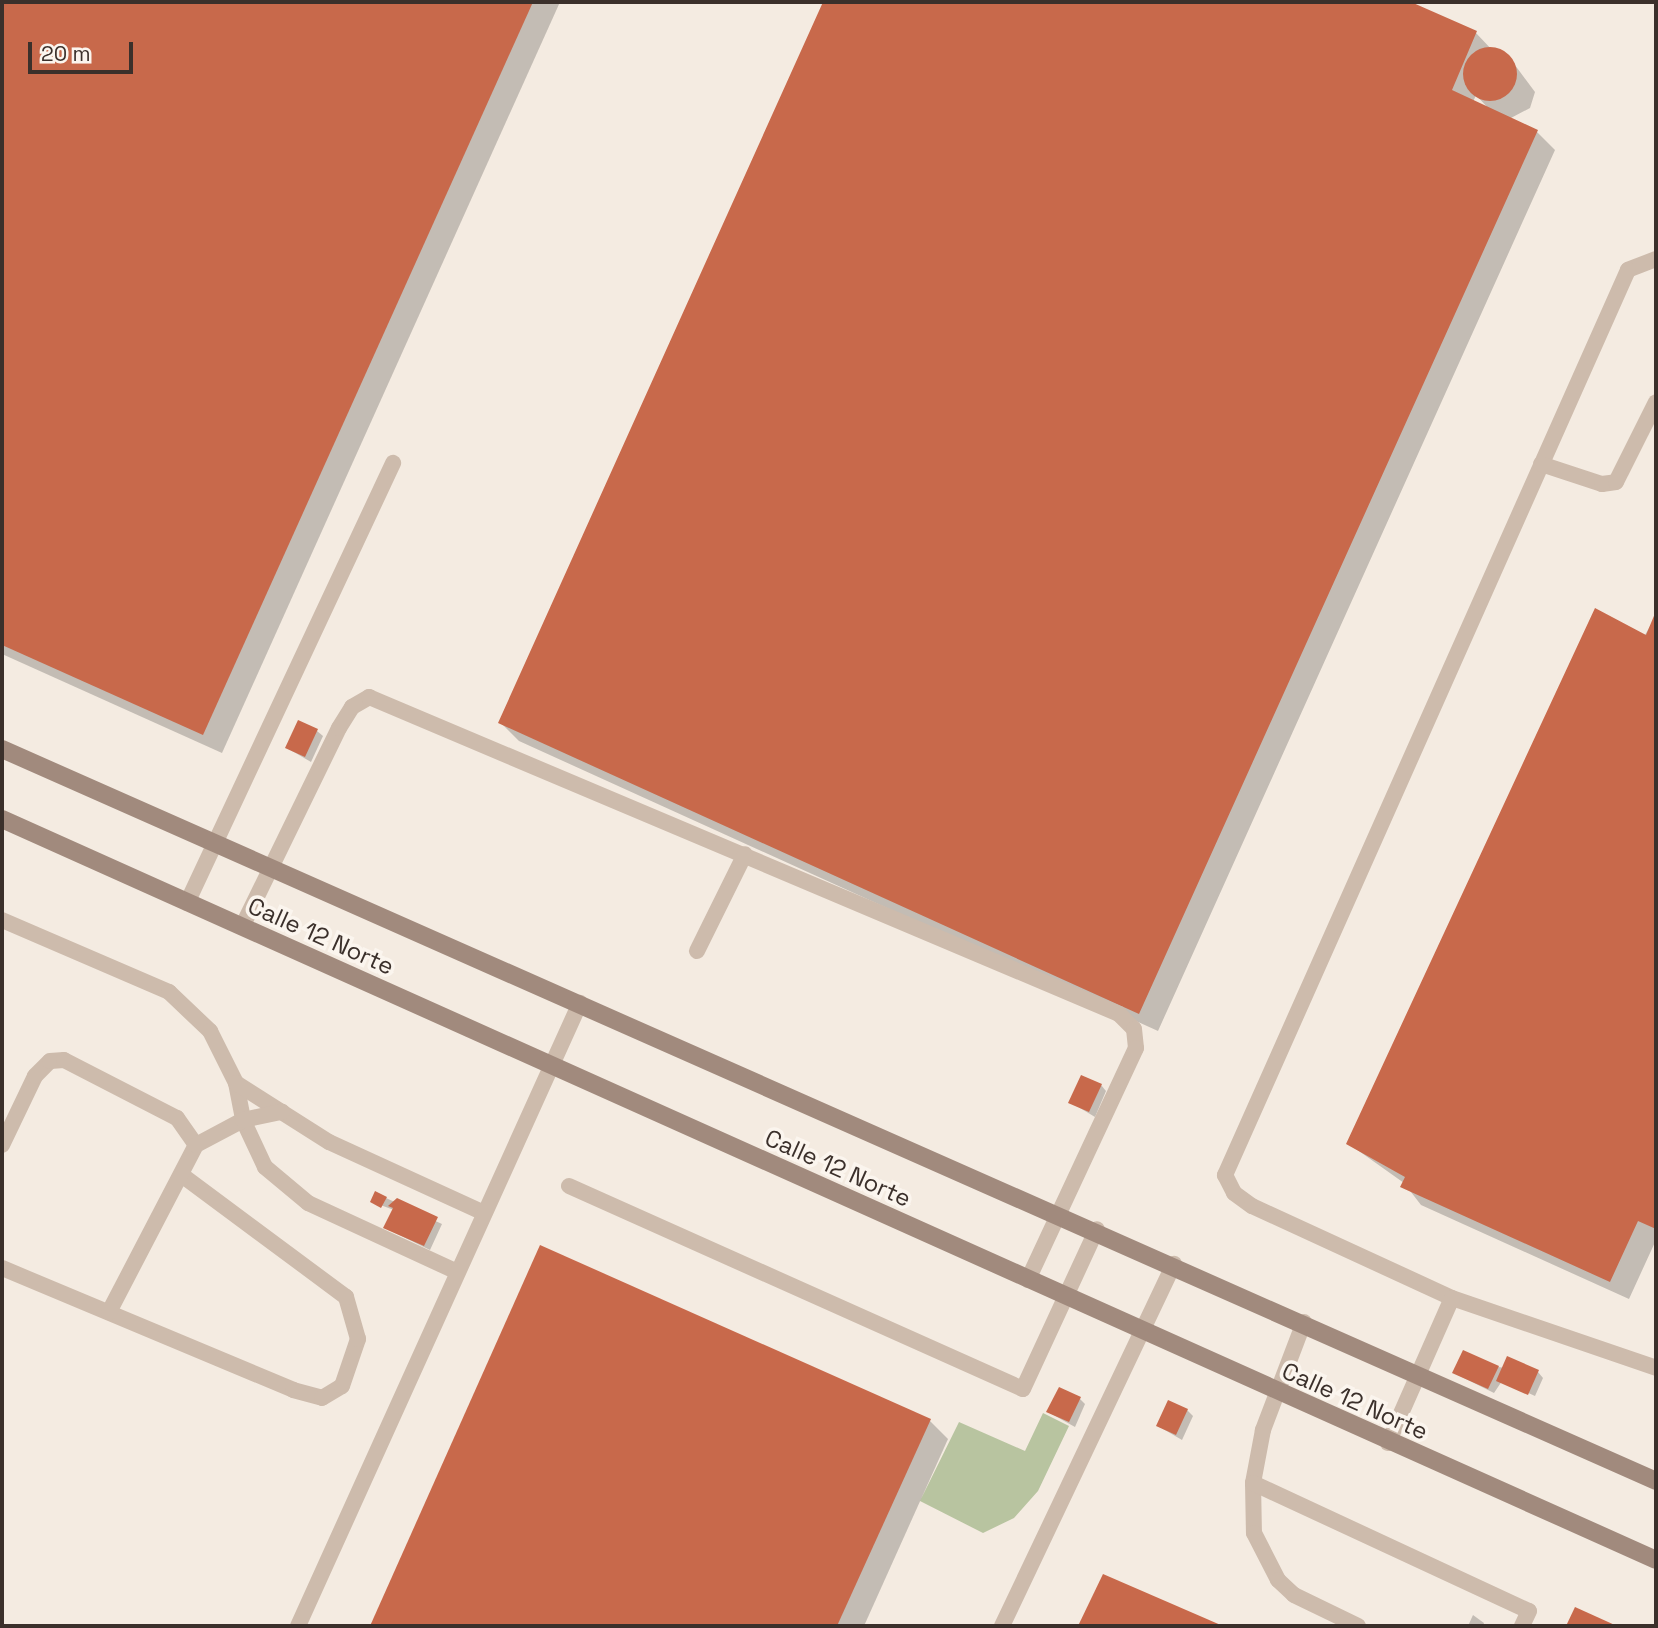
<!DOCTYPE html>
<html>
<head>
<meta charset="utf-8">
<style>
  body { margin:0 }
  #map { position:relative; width:1658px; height:1628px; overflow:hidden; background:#f4ebe1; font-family:"Space Grotesk",sans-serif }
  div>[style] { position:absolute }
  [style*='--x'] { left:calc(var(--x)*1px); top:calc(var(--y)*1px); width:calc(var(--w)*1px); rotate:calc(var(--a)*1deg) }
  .green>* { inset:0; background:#b8c4a0 }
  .shadow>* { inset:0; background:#0003 }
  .building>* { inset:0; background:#c8694b }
  .round { border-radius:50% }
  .service>* { height:16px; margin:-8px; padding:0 8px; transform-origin:8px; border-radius:8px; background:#cdbbac }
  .secondary>* { height:18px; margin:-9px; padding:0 9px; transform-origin:9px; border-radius:9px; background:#a18a7d }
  span { translate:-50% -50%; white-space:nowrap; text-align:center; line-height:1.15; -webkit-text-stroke:7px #fbf5ee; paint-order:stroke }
  .street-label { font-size:24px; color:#3b302b }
  .frame { position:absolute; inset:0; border:4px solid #3b302b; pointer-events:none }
  .scale { position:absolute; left:28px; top:42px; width:105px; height:32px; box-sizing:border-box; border:4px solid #3b302b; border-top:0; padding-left:9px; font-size:21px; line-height:24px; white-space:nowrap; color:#3b302b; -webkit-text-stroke:5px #fbf5ee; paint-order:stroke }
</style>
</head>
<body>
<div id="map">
  <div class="green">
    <div style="clip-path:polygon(1043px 1413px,1069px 1426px,1038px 1491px,1014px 1518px,983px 1533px,920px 1501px,959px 1422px,1025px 1451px)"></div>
  </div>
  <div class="shadow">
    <div style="clip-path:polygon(3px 2px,560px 2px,222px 753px,2px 654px)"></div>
    <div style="clip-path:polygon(evenodd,825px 2px,1407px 2px,1476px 33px,1494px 52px,1509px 57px,1535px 92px,1530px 108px,1509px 119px,1537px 132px,1555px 150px,1158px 1031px,519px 741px,500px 722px,825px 2px,1476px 95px,1489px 109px,1473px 102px,1476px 95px)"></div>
    <div style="clip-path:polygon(1656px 616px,1656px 1240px,1629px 1299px,1421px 1205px,1404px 1183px,1349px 1144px)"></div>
    <div style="clip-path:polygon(317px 731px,323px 736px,311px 762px,287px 748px)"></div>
    <div style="clip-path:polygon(1101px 1085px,1106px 1091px,1095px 1117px,1070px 1102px)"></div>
    <div style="clip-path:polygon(386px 1198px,442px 1224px,430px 1250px,385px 1228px,394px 1210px,372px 1202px)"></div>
    <div style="clip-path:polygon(541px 1247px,930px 1421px,948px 1439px,864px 1626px,372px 1626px)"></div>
    <div style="clip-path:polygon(1498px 1367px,1538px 1372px,1543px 1378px,1535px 1396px,1502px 1381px,1494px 1393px,1454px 1373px)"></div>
    <div style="clip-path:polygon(1080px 1399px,1085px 1404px,1075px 1427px,1048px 1412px)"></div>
    <div style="clip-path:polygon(1187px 1410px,1193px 1416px,1182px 1440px,1158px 1426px)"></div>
    <div style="clip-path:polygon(1103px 1576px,1218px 1626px,1080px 1626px)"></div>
    <div style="clip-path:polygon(1473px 1615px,1484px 1623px,1483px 1626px,1468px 1626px)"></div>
  </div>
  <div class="building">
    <div style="clip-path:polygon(2px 2px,533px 2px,203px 735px,2px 645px)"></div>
    <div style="clip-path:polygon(823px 2px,1411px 2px,1477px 31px,1452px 90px,1538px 130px,1139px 1014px,498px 723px)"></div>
    <div class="round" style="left:1463px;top:47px;width:54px;height:54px"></div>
    <div style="clip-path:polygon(1595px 608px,1646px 635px,1656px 611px,1656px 1229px,1638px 1221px,1610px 1282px,1400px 1187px,1405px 1177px,1346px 1144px)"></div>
    <div style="clip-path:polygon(298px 720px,318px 729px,305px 757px,285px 748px)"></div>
    <div style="clip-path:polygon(1081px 1075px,1102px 1084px,1089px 1112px,1068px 1103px)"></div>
    <div style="clip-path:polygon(375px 1191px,387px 1197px,381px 1208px,370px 1202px)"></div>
    <div style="clip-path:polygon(397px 1198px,438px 1217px,424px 1246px,383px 1228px,393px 1208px,388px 1206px)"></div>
    <div style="clip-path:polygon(540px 1245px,931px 1419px,837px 1626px,370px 1626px)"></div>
    <div style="clip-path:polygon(1463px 1350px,1499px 1366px,1488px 1389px,1452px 1373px)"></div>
    <div style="clip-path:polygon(1507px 1356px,1539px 1370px,1528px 1395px,1496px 1381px)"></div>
    <div style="clip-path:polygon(1059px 1387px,1081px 1397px,1069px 1422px,1046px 1412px)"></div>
    <div style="clip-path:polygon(1168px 1400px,1188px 1409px,1176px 1435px,1156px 1426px)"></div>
    <div style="clip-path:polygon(1103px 1574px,1223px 1626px,1078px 1626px)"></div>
    <div style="clip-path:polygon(1575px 1607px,1617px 1626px,1566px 1626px)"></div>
  </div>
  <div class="service">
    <div style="--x:1656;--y:259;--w:30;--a:159"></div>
    <div style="--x:1628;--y:270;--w:991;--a:114"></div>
    <div style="--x:1225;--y:1175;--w:20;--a:63"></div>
    <div style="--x:1234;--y:1193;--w:22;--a:36"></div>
    <div style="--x:1252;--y:1206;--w:220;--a:24.7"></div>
    <div style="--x:1452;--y:1298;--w:216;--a:18.9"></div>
    <div style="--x:1541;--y:464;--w:64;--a:18.2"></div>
    <div style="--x:1602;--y:484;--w:14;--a:-8"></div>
    <div style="--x:1616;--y:482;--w:89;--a:-63.4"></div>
    <div style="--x:187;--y:903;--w:486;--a:-64.9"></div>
    <div style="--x:2;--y:920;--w:182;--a:23.3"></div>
    <div style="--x:169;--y:992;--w:57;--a:43.6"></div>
    <div style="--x:210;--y:1031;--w:58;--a:63.4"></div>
    <div style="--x:236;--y:1083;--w:38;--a:79"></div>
    <div style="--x:243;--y:1120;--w:52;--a:64.9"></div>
    <div style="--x:265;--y:1167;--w:56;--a:39.9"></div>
    <div style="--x:308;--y:1203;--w:164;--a:24.8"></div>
    <div style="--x:242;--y:927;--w:221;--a:-64"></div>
    <div style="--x:339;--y:728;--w:25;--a:-58"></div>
    <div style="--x:352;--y:707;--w:20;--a:-30"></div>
    <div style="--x:369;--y:697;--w:814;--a:22.91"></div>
    <div style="--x:1119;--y:1014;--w:21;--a:45"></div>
    <div style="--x:1134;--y:1029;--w:19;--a:84"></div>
    <div style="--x:1136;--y:1048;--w:256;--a:115"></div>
    <div style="--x:697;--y:951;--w:108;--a:-63.7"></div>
    <div style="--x:236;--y:1083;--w:110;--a:32.4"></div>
    <div style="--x:329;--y:1142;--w:170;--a:24.6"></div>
    <div style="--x:2;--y:1145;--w:76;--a:-64.4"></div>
    <div style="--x:35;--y:1076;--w:21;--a:-45"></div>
    <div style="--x:50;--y:1061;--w:14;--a:-4"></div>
    <div style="--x:64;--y:1060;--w:127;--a:27.2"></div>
    <div style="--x:177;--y:1118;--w:33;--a:55"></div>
    <div style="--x:569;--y:1186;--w:497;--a:24.1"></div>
    <div style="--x:1023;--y:1389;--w:176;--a:-65.2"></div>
    <div style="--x:2;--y:1268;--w:316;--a:22.7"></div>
    <div style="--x:293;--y:1390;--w:30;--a:15"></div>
    <div style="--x:322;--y:1398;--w:23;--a:-31"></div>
    <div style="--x:342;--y:1386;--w:50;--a:-71.2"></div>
    <div style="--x:358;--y:1339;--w:44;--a:-105.9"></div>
    <div style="--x:346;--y:1297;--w:203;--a:-143.4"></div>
    <div style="--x:109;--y:1312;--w:188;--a:-62.5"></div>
    <div style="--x:196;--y:1145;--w:53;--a:-28"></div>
    <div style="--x:243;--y:1120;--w:40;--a:-12"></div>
    <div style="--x:1304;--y:1322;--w:116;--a:110.8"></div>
    <div style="--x:1263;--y:1430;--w:54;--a:100.7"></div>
    <div style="--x:1253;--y:1483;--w:50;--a:88.9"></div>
    <div style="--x:1254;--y:1533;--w:53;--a:62.9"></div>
    <div style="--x:1278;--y:1580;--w:22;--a:43"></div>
    <div style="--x:1294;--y:1595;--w:71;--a:25.8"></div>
    <div style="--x:1388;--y:1443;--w:158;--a:-66.2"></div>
    <div style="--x:1253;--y:1483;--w:304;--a:24.9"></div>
    <div style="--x:1529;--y:1611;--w:17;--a:115"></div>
    <div style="--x:298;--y:1626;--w:684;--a:-65.65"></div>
    <div style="--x:1002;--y:1626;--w:401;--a:-64.6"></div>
  </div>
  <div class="secondary">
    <div style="--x:2;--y:749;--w:1809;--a:23.87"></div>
    <div style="--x:2;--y:819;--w:1812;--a:24.13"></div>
  </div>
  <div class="street-label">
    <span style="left:321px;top:936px;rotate:24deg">Calle 12 Norte</span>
    <span style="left:838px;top:1168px;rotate:24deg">Calle 12 Norte</span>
    <span style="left:1355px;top:1401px;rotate:24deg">Calle 12 Norte</span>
  </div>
  <div class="frame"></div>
  <div class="scale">20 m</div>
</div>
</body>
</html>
